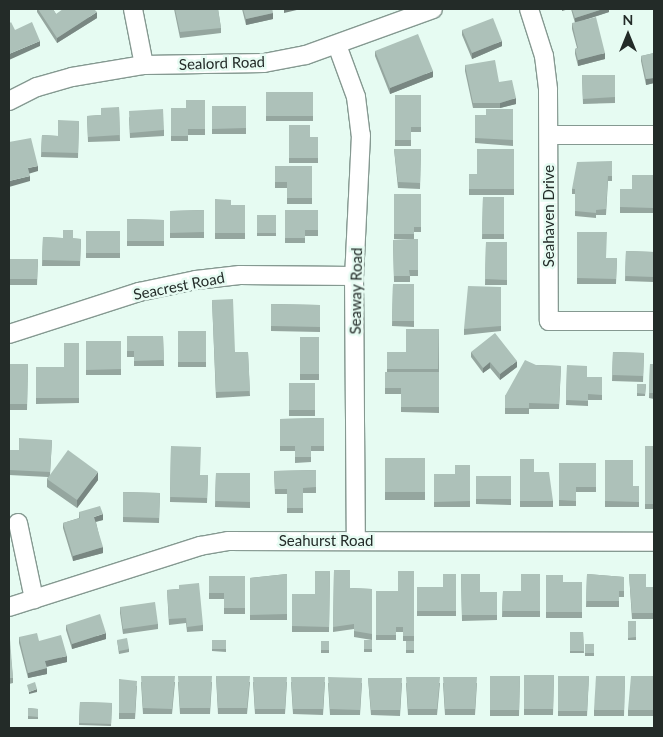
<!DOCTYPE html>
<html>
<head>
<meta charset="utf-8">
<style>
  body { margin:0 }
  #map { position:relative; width:663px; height:737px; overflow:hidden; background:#e6fbf2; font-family:Lato,sans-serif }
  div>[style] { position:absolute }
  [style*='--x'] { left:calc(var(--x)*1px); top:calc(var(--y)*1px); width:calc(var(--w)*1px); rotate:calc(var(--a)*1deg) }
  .roads { filter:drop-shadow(1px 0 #859991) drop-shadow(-1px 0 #859991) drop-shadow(0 1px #859991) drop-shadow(0 -1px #859991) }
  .minor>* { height:18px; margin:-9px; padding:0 9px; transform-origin:9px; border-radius:9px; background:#fff }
  .wall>* { inset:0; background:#95a69f }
  .shaded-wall>* { inset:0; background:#798782 }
  .building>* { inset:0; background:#adc1b9 }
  span { translate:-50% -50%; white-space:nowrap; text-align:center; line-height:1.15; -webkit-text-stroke:5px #e6fbf2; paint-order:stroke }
  .street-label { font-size:15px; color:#232b28 }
  .frame { position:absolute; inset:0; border:10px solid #232b28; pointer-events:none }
  .north { position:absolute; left:603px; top:10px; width:50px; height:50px; -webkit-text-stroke:4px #e6fbf2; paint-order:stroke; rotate:0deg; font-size:14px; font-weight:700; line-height:20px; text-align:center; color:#232b28 }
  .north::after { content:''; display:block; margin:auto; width:18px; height:22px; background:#232b28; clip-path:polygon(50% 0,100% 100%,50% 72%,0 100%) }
</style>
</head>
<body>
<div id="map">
  <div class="roads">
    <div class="minor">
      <div style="--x:133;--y:9;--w:57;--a:78.9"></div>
      <div style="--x:529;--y:9;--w:49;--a:72.3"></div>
      <div style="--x:544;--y:56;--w:34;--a:83"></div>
      <div style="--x:548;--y:90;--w:231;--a:89.8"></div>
      <div style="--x:549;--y:321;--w:105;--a:0"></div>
      <div style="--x:337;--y:45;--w:55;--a:69.9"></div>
      <div style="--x:356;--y:97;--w:38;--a:83"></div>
      <div style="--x:361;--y:135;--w:141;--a:92.8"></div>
      <div style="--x:354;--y:276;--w:265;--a:89.6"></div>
      <div style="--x:9;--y:101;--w:31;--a:-27"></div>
      <div style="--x:37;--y:87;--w:36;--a:-16"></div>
      <div style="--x:72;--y:77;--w:73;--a:-9.5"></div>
      <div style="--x:144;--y:65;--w:120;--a:-1"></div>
      <div style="--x:264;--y:63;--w:43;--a:-10.8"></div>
      <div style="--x:306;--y:55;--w:135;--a:-19.9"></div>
      <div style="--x:550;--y:135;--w:104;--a:0"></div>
      <div style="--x:9;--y:334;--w:137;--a:-17.9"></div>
      <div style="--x:139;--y:292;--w:58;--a:-11.9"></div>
      <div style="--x:196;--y:280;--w:44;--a:-6.5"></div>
      <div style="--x:240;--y:275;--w:114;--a:0.5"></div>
      <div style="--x:18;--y:523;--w:78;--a:78.1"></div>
      <div style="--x:9;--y:607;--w:201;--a:-17.7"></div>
      <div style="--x:200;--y:546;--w:28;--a:-10"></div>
      <div style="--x:228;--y:541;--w:426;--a:0.1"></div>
    </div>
  </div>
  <div class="wall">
    <div style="clip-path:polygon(37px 9px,53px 9px,56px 14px,97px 18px,57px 43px,37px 12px)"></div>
    <div style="clip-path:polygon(174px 9px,218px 9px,221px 28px,221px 33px,180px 38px)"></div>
    <div style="clip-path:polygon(242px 9px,272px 9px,273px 19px,246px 25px)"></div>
    <div style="clip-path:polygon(571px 9px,609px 9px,609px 12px,585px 20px,605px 59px,578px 66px,575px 54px,575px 49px,577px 48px,572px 29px,572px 23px,575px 23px)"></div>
    <div style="clip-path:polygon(462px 30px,502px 46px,472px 59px,462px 35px)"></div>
    <div style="clip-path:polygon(375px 51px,433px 77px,390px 94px,375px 56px)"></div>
    <div style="clip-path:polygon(654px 53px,654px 83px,646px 85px,641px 61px,641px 56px)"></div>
    <div style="clip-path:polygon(465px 65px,499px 82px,516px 104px,500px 108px,473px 108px,465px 71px)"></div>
    <div style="clip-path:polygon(582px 75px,615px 75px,615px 103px,583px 104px)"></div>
    <div style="clip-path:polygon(266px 92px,313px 92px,313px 121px,266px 121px)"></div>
    <div style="clip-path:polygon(395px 95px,421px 95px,421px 132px,411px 132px,411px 146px,395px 146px)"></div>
    <div style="clip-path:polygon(205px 100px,205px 135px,188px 135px,188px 141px,171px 141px,171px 108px,186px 108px)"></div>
    <div style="clip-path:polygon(212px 106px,246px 106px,246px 134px,212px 134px)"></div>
    <div style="clip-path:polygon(119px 107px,120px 141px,88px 142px,87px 116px,101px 115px)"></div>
    <div style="clip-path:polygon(513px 109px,513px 146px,475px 143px,475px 115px,486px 115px)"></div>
    <div style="clip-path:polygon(129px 117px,164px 130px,164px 136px,130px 138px)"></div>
    <div style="clip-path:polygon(79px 121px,78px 158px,41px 157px,42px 135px,58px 136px)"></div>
    <div style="clip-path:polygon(289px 125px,310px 137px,318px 137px,318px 163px,289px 163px)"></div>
    <div style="clip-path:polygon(394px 149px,421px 149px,420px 189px,398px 188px)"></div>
    <div style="clip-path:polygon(514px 149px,514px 195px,469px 195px,469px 174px,477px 174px)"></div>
    <div style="clip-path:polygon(612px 161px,612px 181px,608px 181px,606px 215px,596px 215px,596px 218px,575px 216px,575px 194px,572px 194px,572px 189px)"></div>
    <div style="clip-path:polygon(275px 166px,312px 166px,312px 204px,287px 204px,287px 188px,275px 188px)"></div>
    <div style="clip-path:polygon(653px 175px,653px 213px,620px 213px,620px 189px,632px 189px)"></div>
    <div style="clip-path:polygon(394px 194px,421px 194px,421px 232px,414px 232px,414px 239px,394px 239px)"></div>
    <div style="clip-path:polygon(483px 197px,504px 197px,504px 239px,482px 239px)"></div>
    <div style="clip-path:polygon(215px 199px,231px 205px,245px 205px,245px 239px,215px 239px)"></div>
    <div style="clip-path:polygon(204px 210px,204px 238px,170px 238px,170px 211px)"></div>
    <div style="clip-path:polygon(285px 210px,318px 210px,318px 236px,305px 236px,305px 243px,285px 243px)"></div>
    <div style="clip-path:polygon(257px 215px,276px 215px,276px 236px,257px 236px)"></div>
    <div style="clip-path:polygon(127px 219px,164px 220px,164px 246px,127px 246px)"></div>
    <div style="clip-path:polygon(86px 231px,120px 231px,120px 258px,86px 258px)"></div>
    <div style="clip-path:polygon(577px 232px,606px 258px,617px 258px,616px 284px,577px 284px)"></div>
    <div style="clip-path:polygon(43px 237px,81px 239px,80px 266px,42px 266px)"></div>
    <div style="clip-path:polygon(418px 239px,418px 276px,410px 276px,410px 282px,394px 282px,393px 240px)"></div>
    <div style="clip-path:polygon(486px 242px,507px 242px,507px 285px,485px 285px)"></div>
    <div style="clip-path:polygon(626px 251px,654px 252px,654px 282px,625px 281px)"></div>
    <div style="clip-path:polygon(9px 259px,38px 259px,37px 285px,9px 285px)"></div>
    <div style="clip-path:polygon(393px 284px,414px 284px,414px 327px,392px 326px)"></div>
    <div style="clip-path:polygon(501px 287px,501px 331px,464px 335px,464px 329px)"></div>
    <div style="clip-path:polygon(212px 300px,235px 352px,248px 352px,250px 396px,216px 398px)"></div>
    <div style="clip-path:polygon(271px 304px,320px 305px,320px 332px,271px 331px)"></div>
    <div style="clip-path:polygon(439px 329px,439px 413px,401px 412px,401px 394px,385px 394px,385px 372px,387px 372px,387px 352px,406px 352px)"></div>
    <div style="clip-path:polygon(178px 331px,206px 331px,206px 367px,178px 367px)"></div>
    <div style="clip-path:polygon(127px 336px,163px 336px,164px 366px,134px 366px,134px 357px,127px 357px)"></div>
    <div style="clip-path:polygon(300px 337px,319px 337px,319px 380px,300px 380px)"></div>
    <div style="clip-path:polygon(86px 341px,121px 341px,121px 375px,86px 375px)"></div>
    <div style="clip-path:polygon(79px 343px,79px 403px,36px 404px,36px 367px,64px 367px)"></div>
    <div style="clip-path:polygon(471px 352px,517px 367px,500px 380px,490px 368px,483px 373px,471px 357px)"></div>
    <div style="clip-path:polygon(613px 352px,644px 353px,643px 382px,612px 381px)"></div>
    <div style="clip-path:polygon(9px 364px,28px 364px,27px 410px,9px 410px)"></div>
    <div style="clip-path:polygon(650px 364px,654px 364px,654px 399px,649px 398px)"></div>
    <div style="clip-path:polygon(536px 365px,561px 366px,559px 409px,529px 409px,529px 414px,505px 414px,505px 396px)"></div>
    <div style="clip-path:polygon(567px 365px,587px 377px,602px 377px,602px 400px,588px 400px,588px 406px,566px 405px)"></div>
    <div style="clip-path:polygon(289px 383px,315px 383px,315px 416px,289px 416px)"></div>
    <div style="clip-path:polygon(637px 384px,646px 384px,645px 396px,637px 396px)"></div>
    <div style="clip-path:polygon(324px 418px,324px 451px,311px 451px,311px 462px,295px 463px,295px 451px,280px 451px,280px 419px)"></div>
    <div style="clip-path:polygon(52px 440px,50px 475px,98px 480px,77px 508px,47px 487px,47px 479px,48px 477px,9px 475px,9px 470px,19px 450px)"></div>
    <div style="clip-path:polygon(171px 446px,200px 475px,208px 475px,207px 503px,170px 502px)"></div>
    <div style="clip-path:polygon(645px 446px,654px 446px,654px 509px,645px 509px)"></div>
    <div style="clip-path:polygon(385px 458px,425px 458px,425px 500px,385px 500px)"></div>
    <div style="clip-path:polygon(520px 459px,534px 472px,553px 501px,553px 507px,520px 507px)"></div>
    <div style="clip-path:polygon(605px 460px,633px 486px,639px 486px,639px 507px,605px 507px)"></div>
    <div style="clip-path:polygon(559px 463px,596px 463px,596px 492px,576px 492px,576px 506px,559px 506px)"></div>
    <div style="clip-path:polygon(470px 465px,470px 507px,434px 507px,434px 474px,455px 474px)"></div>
    <div style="clip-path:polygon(316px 470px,316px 493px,303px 493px,303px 513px,287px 513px,287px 494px,275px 494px,274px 471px)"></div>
    <div style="clip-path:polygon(216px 473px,250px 473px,250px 508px,215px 507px)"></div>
    <div style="clip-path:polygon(476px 476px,511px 476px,511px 505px,476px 504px)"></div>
    <div style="clip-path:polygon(123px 492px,160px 493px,159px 523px,123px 522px)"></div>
    <div style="clip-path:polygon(79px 512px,103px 520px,96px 522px,103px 553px,73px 561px,63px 528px,63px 523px,79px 518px)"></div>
    <div style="clip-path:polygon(334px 570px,350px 588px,372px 589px,372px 640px,354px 637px,354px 629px,333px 632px)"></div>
    <div style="clip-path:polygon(330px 571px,329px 632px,292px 632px,292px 594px,315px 594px)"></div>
    <div style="clip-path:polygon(414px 571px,414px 641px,403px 641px,403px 632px,396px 632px,396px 640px,376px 640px,376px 591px,398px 591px)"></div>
    <div style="clip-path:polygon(287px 574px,287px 620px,250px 620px,250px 578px)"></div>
    <div style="clip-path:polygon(456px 574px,456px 616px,417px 616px,417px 587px,443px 587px)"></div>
    <div style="clip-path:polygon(461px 574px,480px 592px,497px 592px,497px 620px,462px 621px)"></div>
    <div style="clip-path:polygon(540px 574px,540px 617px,502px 617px,503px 591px,521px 591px)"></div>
    <div style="clip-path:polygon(587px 574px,624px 577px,624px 597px,619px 597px,619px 607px,586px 607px)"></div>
    <div style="clip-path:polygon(629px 574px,646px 587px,654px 587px,654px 619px,632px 619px)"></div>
    <div style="clip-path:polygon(546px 575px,563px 582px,582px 582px,582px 618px,546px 618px)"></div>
    <div style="clip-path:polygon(209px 576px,245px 576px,245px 614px,224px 614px,224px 599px,209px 599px)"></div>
    <div style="clip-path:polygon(179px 589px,203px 625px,203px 631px,187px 632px,186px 623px,169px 625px,167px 590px)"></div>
    <div style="clip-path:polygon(120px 607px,158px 624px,158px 629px,123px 634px,120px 613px)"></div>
    <div style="clip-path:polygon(628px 621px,636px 621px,636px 640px,628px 640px)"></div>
    <div style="clip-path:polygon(66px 625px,106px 639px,72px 649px,66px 630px)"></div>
    <div style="clip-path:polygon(570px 632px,583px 632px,584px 653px,570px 653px)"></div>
    <div style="clip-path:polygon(19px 637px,39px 641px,67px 662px,46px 667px,47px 674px,28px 678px,19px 643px)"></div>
    <div style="clip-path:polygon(9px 639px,13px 678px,13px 683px,9px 684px)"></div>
    <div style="clip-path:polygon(117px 640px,129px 649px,129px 652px,119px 654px)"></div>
    <div style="clip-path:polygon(212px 640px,226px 640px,226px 652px,212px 651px)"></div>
    <div style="clip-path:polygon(364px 640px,372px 640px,372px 652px,364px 652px)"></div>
    <div style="clip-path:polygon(321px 641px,329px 641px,329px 653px,321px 653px)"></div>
    <div style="clip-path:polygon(406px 641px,414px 641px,414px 653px,406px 653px)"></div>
    <div style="clip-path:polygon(585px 644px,594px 644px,594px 656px,585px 656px)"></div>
    <div style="clip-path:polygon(524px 675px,554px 675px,553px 715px,524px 715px)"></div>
    <div style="clip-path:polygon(216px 676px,250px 682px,247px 714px,218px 714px)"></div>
    <div style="clip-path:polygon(490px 676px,520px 676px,519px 716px,490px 716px)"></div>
    <div style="clip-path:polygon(558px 676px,589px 676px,587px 716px,558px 716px)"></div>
    <div style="clip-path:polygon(625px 676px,624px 716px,594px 716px,594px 710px)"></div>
    <div style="clip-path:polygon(654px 676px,654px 716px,628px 716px,628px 710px)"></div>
    <div style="clip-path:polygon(368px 678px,402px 683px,400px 716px,371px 715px)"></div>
    <div style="clip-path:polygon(119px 679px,137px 686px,135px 719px,119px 719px)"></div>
    <div style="clip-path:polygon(141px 682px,175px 682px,172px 714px,143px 714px)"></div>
    <div style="clip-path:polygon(178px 682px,212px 682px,210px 714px,180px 714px)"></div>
    <div style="clip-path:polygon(253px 682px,287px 682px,285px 714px,255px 714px)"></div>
    <div style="clip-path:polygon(291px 682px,325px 682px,323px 715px,293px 714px)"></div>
    <div style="clip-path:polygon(328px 683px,362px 683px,360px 715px,330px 715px)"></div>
    <div style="clip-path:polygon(406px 683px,440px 683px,437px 715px,408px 715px)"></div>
    <div style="clip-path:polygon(443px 683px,477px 683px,475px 715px,445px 715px)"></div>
    <div style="clip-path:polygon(80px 702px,112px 703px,111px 726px,79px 725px)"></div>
    <div style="clip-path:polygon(28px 708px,38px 709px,38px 719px,28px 719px)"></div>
  </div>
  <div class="shaded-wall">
    <div style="clip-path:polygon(284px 9px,301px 9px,284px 13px)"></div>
    <div style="clip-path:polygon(562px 9px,569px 9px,562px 11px)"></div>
    <div style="clip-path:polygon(603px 9px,609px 9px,609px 12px,575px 23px,575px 18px)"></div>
    <div style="clip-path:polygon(97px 12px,97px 18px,57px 43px,57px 38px)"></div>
    <div style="clip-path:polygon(273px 13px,273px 19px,246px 25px,246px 19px)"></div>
    <div style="clip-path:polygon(40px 41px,40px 46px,9px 60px,9px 54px)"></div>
    <div style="clip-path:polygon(502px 41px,502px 46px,472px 59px,472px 53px)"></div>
    <div style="clip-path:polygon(605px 53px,605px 59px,578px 66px,578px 60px)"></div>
    <div style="clip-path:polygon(433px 71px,433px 77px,390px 94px,390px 88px)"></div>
    <div style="clip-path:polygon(654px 78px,654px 83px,646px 85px,646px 79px)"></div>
    <div style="clip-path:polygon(516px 98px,516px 104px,500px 108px,500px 103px)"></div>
    <div style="clip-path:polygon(38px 166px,38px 171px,28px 174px,28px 168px)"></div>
    <div style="clip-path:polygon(30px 176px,30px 181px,9px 187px,9px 181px)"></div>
    <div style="clip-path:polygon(517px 361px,517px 367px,500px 380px,500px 374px)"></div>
    <div style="clip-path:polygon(490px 362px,490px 368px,483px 373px,483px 368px)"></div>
    <div style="clip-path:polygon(98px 472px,98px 480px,77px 508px,77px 500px)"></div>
    <div style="clip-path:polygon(103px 514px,103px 520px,94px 522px,94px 517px)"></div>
    <div style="clip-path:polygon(103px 547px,103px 553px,73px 561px,73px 556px)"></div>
    <div style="clip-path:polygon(106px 633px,106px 639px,72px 649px,72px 644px)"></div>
    <div style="clip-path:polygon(67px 656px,67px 662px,45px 667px,45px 661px)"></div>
    <div style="clip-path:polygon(47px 668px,47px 674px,28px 678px,28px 673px)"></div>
    <div style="clip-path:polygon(37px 689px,37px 692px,29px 694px,29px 692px)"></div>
  </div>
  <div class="building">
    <div style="clip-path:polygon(38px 9px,53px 9px,56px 14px,63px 9px,94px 9px,97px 12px,57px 38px)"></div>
    <div style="clip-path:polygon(175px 9px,218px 9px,221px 28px,180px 32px)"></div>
    <div style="clip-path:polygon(243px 9px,272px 9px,273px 13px,246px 19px)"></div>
    <div style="clip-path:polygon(572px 9px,603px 9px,575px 18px)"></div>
    <div style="clip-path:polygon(596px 17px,605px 53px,578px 60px,575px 49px,578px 48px,572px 23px)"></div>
    <div style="clip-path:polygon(493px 18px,502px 41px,472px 53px,462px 30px)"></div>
    <div style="clip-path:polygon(11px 22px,15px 30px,32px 22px,40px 41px,9px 54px,9px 24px)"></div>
    <div style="clip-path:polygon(418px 34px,433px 71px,390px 88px,375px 51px)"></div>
    <div style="clip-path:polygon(654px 53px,654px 78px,646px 79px,641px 56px)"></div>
    <div style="clip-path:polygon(495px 60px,499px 82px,512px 80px,516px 98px,500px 103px,473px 103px,465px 65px)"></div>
    <div style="clip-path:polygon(582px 75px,615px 75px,615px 97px,583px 99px)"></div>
    <div style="clip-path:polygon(266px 92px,313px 92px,313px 116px,266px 116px)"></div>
    <div style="clip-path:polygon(395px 95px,421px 95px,421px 127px,411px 127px,411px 140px,395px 140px)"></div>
    <div style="clip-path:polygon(186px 100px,205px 100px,205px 129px,188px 129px,188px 136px,171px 136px,171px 108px,186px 108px)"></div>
    <div style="clip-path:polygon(212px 106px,246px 106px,246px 128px,212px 129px)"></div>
    <div style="clip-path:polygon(119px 107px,120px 135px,88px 137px,87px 116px,101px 115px,101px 108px)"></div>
    <div style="clip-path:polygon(163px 109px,164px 130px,130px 133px,129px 111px)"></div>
    <div style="clip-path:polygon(486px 109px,513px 109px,513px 140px,475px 138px,475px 115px,486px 115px)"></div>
    <div style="clip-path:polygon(58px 120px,79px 121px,78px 153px,41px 152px,42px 135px,58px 136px)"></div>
    <div style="clip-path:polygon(289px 125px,310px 125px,310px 137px,318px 137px,318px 158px,289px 158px)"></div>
    <div style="clip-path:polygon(31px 138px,38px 166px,28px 168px,30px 176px,9px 181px,9px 142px)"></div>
    <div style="clip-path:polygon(394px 149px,421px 149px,420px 183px,398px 182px)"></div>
    <div style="clip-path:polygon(477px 149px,514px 149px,514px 189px,469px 189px,469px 174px,477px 174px)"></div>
    <div style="clip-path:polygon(612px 161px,612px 176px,608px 176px,606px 209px,596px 210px,596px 213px,575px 211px,575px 189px,572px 189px,577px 162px)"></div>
    <div style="clip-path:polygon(275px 166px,312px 166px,312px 198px,287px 198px,287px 182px,275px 182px)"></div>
    <div style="clip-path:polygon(632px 175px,653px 175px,653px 208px,620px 207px,620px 189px,632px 189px)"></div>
    <div style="clip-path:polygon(394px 194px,421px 194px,421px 227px,414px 227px,414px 234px,394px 234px)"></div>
    <div style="clip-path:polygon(483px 197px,504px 197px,504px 234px,482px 234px)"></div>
    <div style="clip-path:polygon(215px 199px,231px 200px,231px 205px,245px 205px,245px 233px,215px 233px)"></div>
    <div style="clip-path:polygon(204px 210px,204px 232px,170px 233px,170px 211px)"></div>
    <div style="clip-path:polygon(285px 210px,318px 210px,318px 230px,305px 230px,305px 238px,285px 238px)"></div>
    <div style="clip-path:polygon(257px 215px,276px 215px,276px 233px,257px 233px)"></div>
    <div style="clip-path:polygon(127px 219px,164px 220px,164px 241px,127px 241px)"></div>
    <div style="clip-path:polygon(63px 230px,73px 230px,73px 238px,81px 239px,80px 261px,42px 260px,43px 237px,63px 238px)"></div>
    <div style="clip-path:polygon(86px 231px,120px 231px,120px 253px,86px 253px)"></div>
    <div style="clip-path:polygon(577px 232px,607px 232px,606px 258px,617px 258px,616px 279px,577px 278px)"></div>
    <div style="clip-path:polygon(418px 239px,418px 270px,409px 270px,410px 276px,394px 276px,393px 240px)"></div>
    <div style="clip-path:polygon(486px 242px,507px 242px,507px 280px,485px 279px)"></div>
    <div style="clip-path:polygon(626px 251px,654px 252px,654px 277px,625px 276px)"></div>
    <div style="clip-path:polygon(9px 259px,38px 259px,37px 279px,9px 279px)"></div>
    <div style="clip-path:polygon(393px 284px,414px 284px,414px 321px,392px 321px)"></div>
    <div style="clip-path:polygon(468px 286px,501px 287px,501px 326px,464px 329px)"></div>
    <div style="clip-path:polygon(233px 299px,235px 352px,248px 352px,250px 391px,216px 392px,212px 300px)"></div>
    <div style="clip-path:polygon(271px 304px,320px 305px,320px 327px,271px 326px)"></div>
    <div style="clip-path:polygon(406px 329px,439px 329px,438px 369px,387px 369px,387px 352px,406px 352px)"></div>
    <div style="clip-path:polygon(178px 331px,206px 331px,206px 362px,178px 362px)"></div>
    <div style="clip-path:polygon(495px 333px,517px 361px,500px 374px,490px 362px,483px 368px,471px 352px)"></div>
    <div style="clip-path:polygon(127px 336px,163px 336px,164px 360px,134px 361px,134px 351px,127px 351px)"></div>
    <div style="clip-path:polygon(300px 337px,319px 337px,319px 374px,300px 374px)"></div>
    <div style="clip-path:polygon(86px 341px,121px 341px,121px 369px,86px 370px)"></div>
    <div style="clip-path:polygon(64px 343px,79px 343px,79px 398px,36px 398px,36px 367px,64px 367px)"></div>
    <div style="clip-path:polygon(613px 352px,644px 353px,643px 376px,612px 375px)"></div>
    <div style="clip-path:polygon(525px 360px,536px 365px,561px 366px,559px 404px,529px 403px,529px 408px,505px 408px,505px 396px)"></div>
    <div style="clip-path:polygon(9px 364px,28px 364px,27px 404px,9px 404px)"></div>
    <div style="clip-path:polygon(650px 364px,654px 364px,654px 393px,649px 393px)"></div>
    <div style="clip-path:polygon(567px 365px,587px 366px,587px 377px,602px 377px,602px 395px,588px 394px,588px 401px,566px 400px)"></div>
    <div style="clip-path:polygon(385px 372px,439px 372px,439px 407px,401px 407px,401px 388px,385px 388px)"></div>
    <div style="clip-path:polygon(289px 383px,315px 383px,315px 410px,289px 410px)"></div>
    <div style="clip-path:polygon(637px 384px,646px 384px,645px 394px,637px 393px)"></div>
    <div style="clip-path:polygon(324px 418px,324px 446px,311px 446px,311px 457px,295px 457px,295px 446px,280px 446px,280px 419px)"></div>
    <div style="clip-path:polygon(19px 438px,52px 440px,50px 472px,9px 470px,10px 450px,19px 450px)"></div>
    <div style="clip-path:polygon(171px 446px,201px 447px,200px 475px,208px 475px,207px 498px,170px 497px)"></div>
    <div style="clip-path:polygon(645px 446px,654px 446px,654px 504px,645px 504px)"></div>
    <div style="clip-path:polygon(68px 450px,98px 472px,77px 500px,47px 479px)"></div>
    <div style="clip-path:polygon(385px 458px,425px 458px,425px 492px,385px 492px)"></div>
    <div style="clip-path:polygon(520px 459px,534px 459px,534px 472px,549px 472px,553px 501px,520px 501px)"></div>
    <div style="clip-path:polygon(605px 460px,633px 460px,633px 486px,639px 486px,639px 502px,605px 501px)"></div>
    <div style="clip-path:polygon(559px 463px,596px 463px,596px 487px,576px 487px,576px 501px,559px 500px)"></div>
    <div style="clip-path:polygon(455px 465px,470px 465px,470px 501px,434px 502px,434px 474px,455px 474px)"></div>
    <div style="clip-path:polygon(316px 470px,316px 487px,303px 488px,303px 508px,287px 508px,287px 489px,275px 489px,274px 471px)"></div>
    <div style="clip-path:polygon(216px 473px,250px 473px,250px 502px,215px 501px)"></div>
    <div style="clip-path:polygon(476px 476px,511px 476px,511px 499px,476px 499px)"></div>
    <div style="clip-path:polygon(123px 492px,160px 493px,159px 518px,123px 517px)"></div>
    <div style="clip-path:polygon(100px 506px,103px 514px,94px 517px,103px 547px,73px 556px,63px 523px,80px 518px,79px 512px)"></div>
    <div style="clip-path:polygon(334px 570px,350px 570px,350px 588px,372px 589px,372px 634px,354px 631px,354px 624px,333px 627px)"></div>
    <div style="clip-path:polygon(315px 571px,330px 571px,329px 627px,292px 626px,292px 594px,315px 594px)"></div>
    <div style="clip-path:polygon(398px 571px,414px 571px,414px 636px,403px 636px,403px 627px,396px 627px,396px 635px,376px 635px,376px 591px,398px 591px)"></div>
    <div style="clip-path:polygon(287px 574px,287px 614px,250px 615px,250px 578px)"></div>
    <div style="clip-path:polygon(443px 574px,456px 574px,456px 611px,417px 611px,417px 587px,443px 587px)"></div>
    <div style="clip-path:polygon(461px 574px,480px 574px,480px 592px,497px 592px,497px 615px,462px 615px)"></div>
    <div style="clip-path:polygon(521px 574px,540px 574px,540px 611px,502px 611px,503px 591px,521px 591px)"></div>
    <div style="clip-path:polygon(587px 574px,624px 577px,624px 591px,619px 591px,619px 601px,586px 601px)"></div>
    <div style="clip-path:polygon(629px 574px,646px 574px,646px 587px,654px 587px,654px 613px,632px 613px)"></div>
    <div style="clip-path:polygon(546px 575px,563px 575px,563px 582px,582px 582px,582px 612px,546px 612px)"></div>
    <div style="clip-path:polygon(209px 576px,245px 576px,245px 608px,224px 608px,224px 593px,209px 593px)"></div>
    <div style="clip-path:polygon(199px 583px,203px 625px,187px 627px,186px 618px,169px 619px,167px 590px,179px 589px,179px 585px)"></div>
    <div style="clip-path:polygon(155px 602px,158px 624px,123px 629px,120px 607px)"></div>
    <div style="clip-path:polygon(100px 614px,106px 633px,72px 644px,66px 625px)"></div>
    <div style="clip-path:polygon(628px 621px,636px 621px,636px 637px,628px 638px)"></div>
    <div style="clip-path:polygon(570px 632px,583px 632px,584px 651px,570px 651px)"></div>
    <div style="clip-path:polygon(37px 633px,39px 641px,61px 635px,67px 656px,45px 661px,47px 668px,28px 673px,19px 637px)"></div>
    <div style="clip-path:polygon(127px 638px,129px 649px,119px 651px,117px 640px)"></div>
    <div style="clip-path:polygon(9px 639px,10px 639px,13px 678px,9px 678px)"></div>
    <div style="clip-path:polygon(212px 640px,226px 640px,226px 649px,212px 649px)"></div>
    <div style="clip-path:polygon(364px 640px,372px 640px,372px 649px,364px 649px)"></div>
    <div style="clip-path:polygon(321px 641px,329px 641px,329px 650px,321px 650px)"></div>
    <div style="clip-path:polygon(406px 641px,414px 641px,414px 650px,406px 650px)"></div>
    <div style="clip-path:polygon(585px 644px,594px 644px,594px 653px,585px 653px)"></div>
    <div style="clip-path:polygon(524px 675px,554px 675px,553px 709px,524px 709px)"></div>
    <div style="clip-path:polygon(141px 676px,175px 676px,172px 709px,143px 708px)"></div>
    <div style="clip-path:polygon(178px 676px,212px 676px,210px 708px,180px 708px)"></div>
    <div style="clip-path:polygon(216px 676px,250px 676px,247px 708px,218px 708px)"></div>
    <div style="clip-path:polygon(490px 676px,520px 676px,519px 710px,490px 710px)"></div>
    <div style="clip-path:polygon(558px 676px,589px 676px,587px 711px,558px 711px)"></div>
    <div style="clip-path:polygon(596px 676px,625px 676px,624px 710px,594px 710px)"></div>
    <div style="clip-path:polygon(631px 676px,654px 676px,654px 710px,628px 710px)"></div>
    <div style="clip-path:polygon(253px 677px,287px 677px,285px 709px,255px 709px)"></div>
    <div style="clip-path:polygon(291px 677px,325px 677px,323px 709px,293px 709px)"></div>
    <div style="clip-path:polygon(328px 677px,362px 678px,360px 710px,330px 709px)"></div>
    <div style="clip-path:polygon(406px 677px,440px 677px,437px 709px,408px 709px)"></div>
    <div style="clip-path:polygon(443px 677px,477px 677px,475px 709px,445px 709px)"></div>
    <div style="clip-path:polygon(368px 678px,402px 678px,400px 710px,371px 710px)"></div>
    <div style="clip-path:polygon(119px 679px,137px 681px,135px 713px,119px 713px)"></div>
    <div style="clip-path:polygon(35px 682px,37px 689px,29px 692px,27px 685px)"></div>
    <div style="clip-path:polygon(80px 702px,112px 703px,111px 724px,79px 723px)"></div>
    <div style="clip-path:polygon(28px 708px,38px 709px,38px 717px,28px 716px)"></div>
  </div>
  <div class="street-label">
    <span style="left:222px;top:63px;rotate:-2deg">Sealord Road</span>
    <span style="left:549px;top:216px;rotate:-90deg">Seahaven Drive</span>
    <span style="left:179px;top:286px;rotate:-11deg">Seacrest Road</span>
    <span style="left:356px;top:291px;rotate:-89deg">Seaway Road</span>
    <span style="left:326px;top:541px">Seahurst Road</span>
  </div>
  <div class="frame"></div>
  <div class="north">N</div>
</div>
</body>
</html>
